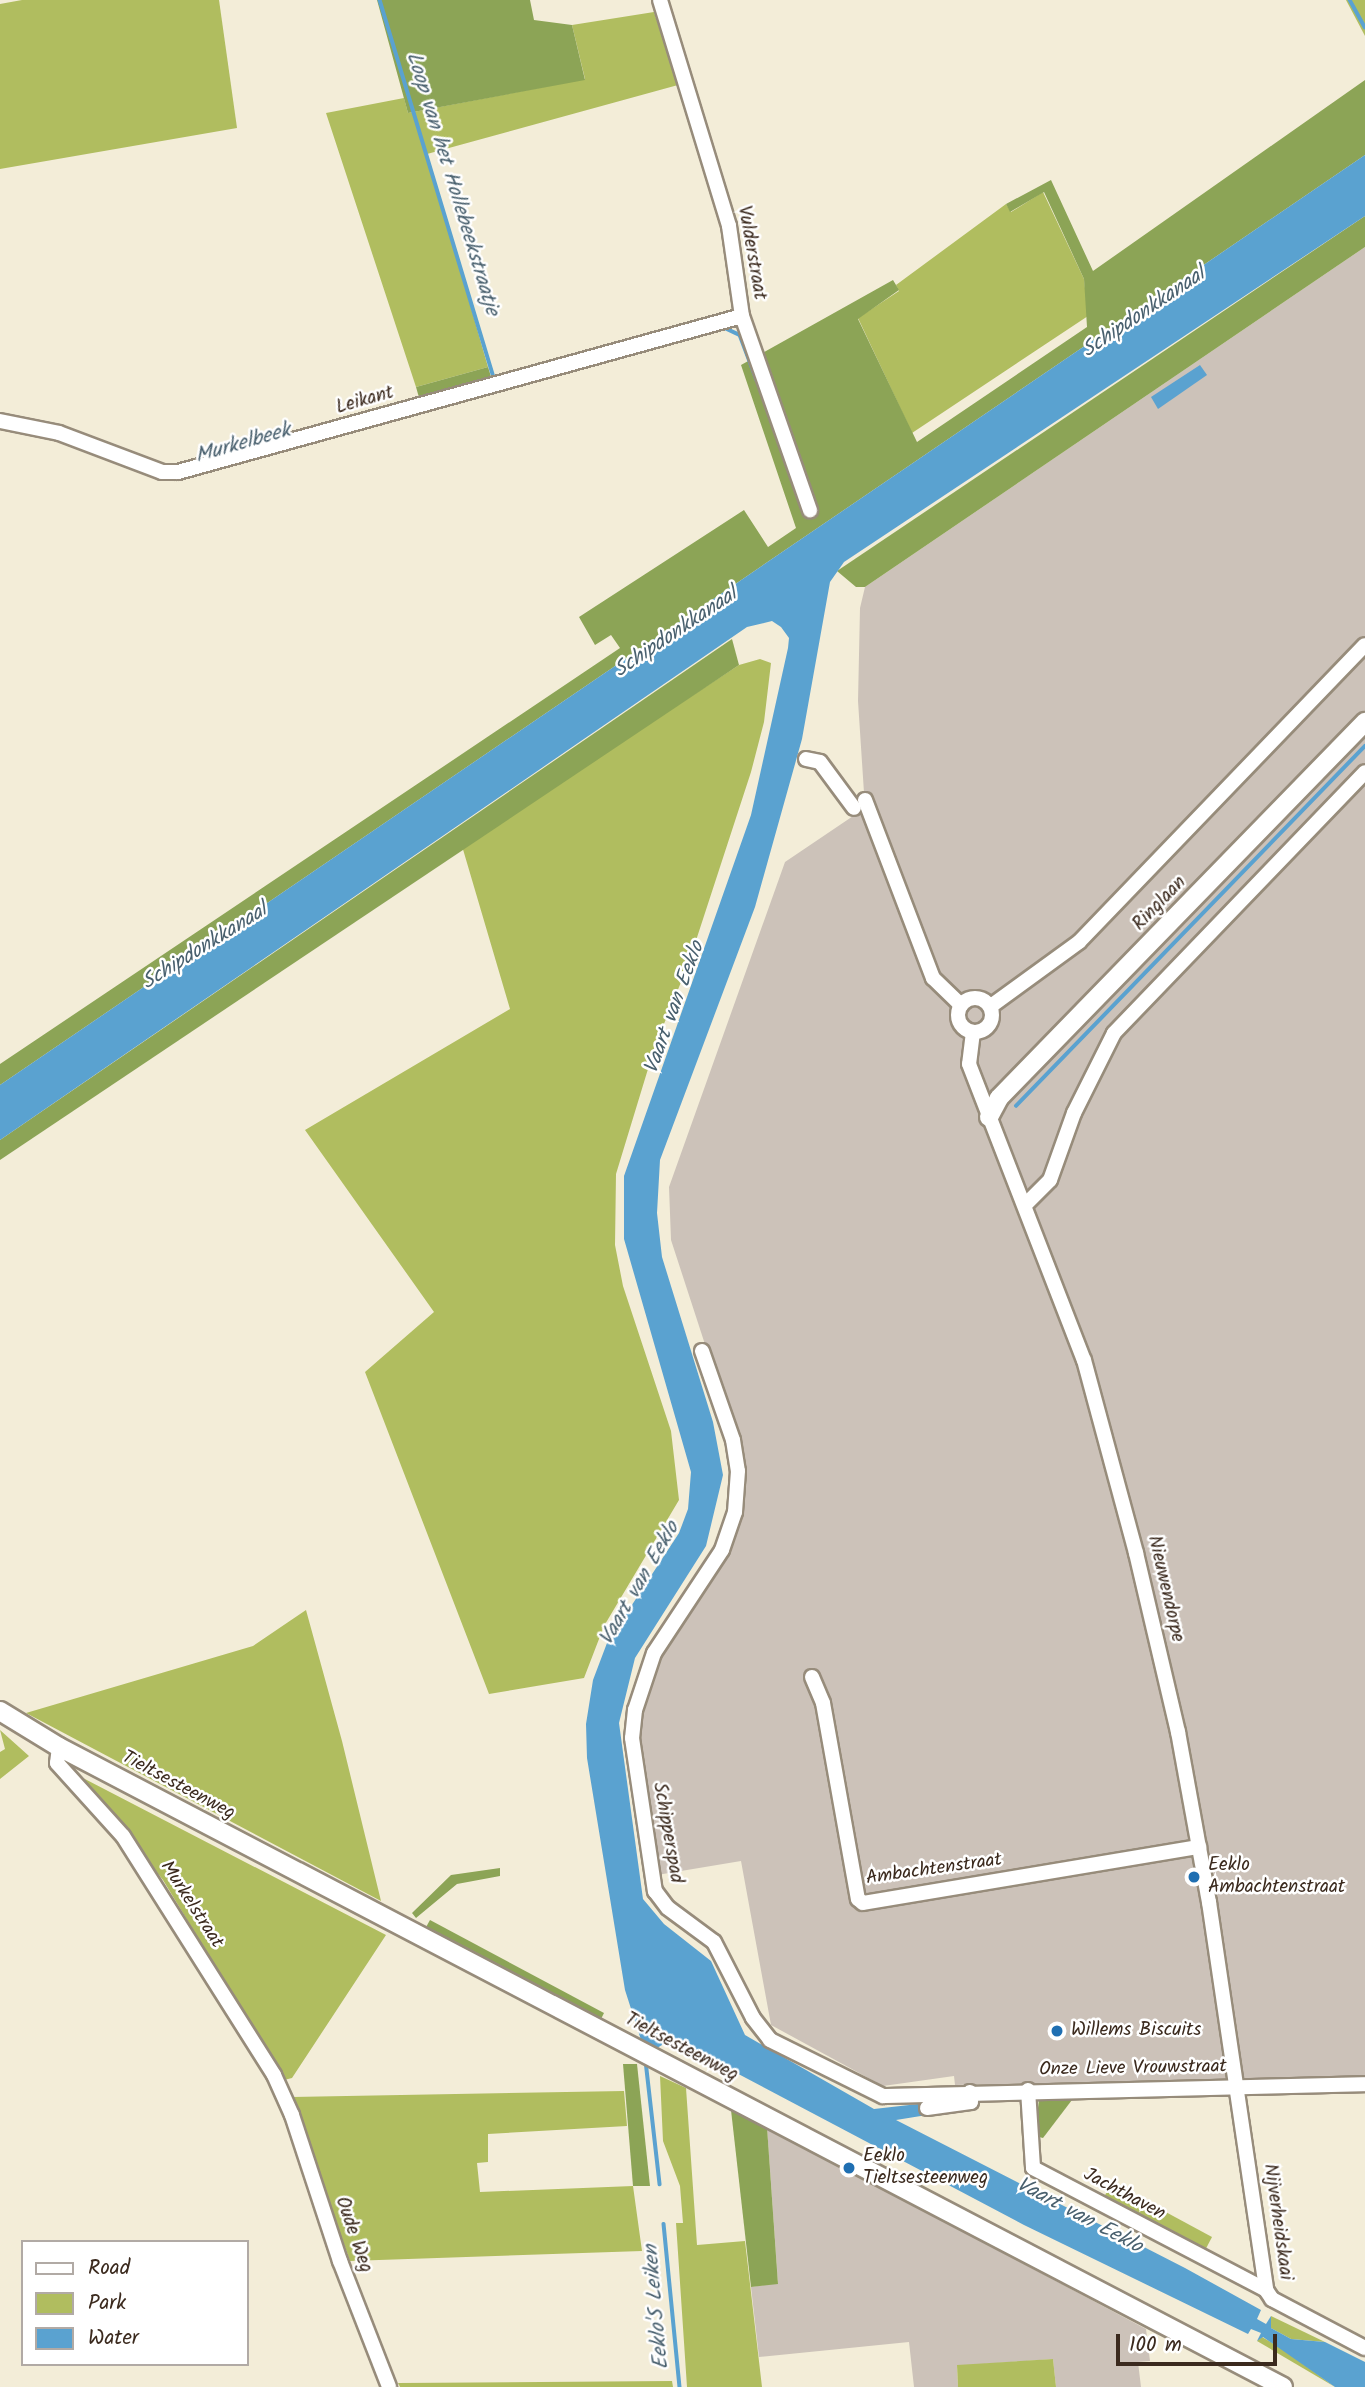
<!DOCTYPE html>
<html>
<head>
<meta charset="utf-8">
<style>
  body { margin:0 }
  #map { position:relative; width:1365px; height:2387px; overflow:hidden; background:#f3edd8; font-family:Kalam,sans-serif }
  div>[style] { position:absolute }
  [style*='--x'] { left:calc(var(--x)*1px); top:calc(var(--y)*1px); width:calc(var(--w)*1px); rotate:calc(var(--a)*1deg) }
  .industrial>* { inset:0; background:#ccc2b9 }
  .green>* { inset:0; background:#b0bd5f }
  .forest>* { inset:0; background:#8ca456 }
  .water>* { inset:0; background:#5aa2d0 }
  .stream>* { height:3.5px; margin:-1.75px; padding:0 1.75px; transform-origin:1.75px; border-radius:1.75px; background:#5aa2d0 }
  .roads { filter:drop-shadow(2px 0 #978c7b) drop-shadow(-2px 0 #978c7b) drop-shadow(0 2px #978c7b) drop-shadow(0 -2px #978c7b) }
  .minor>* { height:14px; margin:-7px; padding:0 7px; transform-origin:7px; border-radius:7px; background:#fff }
  .minor>.ring { margin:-7px; padding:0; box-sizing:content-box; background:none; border:14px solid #fff; border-radius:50% }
  .major>* { height:18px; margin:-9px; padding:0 9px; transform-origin:9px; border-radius:9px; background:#fff }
  .dots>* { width:19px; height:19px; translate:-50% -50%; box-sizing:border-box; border:4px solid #fff; border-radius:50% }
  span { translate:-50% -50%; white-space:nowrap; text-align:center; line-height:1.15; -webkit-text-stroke:5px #fff; paint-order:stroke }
  .street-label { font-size:19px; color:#3b2a1e }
  .poi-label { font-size:19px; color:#3b2a1e }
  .left { translate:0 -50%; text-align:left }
  .water-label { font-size:21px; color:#49606e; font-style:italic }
  .legend { position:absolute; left:21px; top:2240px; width:228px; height:126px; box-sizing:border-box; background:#fff; border:2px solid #b1aaa5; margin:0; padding:9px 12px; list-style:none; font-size:21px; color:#3b2a1e }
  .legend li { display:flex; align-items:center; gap:14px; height:35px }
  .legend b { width:35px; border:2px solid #b1aaa5 }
  .scale { position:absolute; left:1116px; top:2334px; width:161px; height:32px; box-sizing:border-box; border:4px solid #3b2a1e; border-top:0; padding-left:9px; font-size:21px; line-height:24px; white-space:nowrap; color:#3b2a1e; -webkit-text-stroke:5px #fff; paint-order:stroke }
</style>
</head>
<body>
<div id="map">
  <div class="industrial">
    <div style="clip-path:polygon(1365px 247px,1365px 2077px,955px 2085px,954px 2076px,883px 2086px,771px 2025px,741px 1861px,657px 1875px,638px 1743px,639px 1719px,651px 1675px,671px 1635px,742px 1507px,714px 1372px,671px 1240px,669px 1187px,785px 862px,865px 808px,858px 701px,860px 608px,865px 587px)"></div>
    <div style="clip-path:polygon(767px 2127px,1146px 2329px,1150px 2361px,1138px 2362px,1141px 2387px,1056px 2387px,1053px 2359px,957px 2366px,958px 2387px,914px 2387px,909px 2342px,759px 2357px,751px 2287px,778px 2283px)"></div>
  </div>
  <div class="green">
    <div style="clip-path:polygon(22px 0,219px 0,237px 128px,0 169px,0 4px)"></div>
    <div style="clip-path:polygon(1346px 0,1365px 0,1365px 36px)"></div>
    <div style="clip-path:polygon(654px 12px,678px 85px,427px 154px,488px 367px,416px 387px,326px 113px,404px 98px,408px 113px,585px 79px,572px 25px)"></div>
    <div style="clip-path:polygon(1043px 192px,1084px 279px,1088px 316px,912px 433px,858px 318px,899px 291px,896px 285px,1006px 204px,1011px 212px)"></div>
    <div style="clip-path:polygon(760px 659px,771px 663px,764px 722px,751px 772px,688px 965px,655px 1046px,616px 1174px,615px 1245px,623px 1286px,671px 1431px,679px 1500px,604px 1626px,584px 1678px,489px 1694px,365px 1372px,434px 1312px,305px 1130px,510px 1009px,462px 846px,739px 665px)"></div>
    <div style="clip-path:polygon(306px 1610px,342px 1741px,381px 1901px,26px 1713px,253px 1646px)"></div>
    <div style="clip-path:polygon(0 1730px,29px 1756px,0 1779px,0 1752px,5px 1749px)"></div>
    <div style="clip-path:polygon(81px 1777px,386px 1935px,292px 2078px,284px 2080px,163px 1880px)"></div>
    <div style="clip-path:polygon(660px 2076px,686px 2088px,697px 2245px,745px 2241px,762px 2387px,687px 2387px,676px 2223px,683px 2223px,680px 2186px,663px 2141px)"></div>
    <div style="clip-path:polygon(624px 2091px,627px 2126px,488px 2134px,488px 2162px,477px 2163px,480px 2192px,633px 2186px,642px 2251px,350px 2261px,292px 2097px)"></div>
    <div style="clip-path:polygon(1112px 2183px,1212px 2237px,1201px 2258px,1100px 2204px)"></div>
    <div style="clip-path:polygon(1271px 2316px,1325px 2342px,1291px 2339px,1271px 2328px)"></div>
    <div style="clip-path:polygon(1262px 2337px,1281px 2348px,1335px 2387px,1257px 2341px)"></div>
    <div style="clip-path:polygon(1053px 2359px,1056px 2387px,958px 2387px,957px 2365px)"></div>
    <div style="clip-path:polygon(672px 2381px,673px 2387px,400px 2387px,398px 2383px)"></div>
  </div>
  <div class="forest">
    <div style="clip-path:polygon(377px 0,530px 0,534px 20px,572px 25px,585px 80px,408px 113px)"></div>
    <div style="clip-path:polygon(1365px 80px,1365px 155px,0 1085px,0 1064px,620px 648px,611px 635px,595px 645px,579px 617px,744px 510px,768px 547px,796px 528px,741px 365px,893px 280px,899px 290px,858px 319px,917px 442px,1087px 327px,1084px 279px,1044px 192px,1010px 212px,1006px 204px,1051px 180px,1093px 271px)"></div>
    <div style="clip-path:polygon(1365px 216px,1365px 247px,865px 587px,856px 587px,837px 571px)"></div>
    <div style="clip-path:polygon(488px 367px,492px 380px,420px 401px,416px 387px)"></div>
    <div style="clip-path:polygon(732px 639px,739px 665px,0 1160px,0 1140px)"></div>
    <div style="clip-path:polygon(500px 1868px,500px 1876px,457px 1884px,416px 1918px,412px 1913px,451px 1875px)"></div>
    <div style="clip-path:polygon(430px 1920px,604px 2013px,600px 2021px,425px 1929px)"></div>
    <div style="clip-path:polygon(623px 2064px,637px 2064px,650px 2186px,633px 2186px)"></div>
    <div style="clip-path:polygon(1075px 2096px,1043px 2138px,1035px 2136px,1039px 2099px)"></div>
    <div style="clip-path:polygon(731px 2110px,767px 2127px,778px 2284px,751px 2287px)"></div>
  </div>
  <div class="water">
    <div style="clip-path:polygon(1365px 155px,1365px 216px,844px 562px,830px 582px,802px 739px,755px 907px,660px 1160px,657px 1213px,662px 1257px,713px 1422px,723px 1475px,706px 1546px,635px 1658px,619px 1723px,643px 1899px,664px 1924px,711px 1961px,745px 2035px,874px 2109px,927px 2103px,927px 2115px,896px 2120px,1185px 2268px,1261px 2310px,1257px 2319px,1266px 2324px,1271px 2316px,1271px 2328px,1291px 2339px,1325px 2342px,1365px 2362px,1365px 2387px,1335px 2387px,1263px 2337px,1257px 2341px,1261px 2333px,1251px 2329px,1248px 2334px,1024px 2225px,672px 2039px,657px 2048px,641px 2040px,625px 1990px,587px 1758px,586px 1724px,593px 1680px,607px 1643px,679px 1533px,688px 1509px,691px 1472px,624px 1239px,624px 1176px,751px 815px,788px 648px,789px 638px,781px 627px,772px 621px,747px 627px,0 1140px,0 1085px)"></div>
    <div style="clip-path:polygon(1200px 365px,1207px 375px,1158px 409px,1151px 397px)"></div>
  </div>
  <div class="stream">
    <div style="--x:380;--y:0;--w:394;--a:73.2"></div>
    <div style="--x:1350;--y:0;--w:31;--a:61"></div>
    <div style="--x:725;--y:328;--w:17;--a:25"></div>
    <div style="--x:740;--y:335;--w:48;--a:69.3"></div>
    <div style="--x:1016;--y:1106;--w:501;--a:-45.89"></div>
    <div style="--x:646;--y:2061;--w:124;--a:83.5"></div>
    <div style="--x:664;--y:2224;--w:164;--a:84.4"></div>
  </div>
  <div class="roads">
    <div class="minor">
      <div style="--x:660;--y:0;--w:236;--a:73"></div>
      <div style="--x:729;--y:226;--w:91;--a:81.8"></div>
      <div style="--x:742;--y:316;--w:206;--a:70.7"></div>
      <div style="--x:0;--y:421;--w:60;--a:11.5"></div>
      <div style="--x:59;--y:433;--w:110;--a:20.7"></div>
      <div style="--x:162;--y:472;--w:16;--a:0"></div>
      <div style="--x:178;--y:472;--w:585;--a:-15.46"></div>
      <div style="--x:806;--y:759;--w:14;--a:12"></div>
      <div style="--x:820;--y:762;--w:57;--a:53.5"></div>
      <div style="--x:865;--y:800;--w:191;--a:69.1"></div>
      <div style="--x:933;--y:978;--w:39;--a:44"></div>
      <div class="ring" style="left:958px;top:998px;width:20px;height:20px"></div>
      <div style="--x:991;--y:1006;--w:109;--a:-36"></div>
      <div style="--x:1079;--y:942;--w:412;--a:-46.1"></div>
      <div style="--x:973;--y:1032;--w:32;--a:97"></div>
      <div style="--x:969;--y:1064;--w:318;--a:68.8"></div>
      <div style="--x:1084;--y:1360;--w:200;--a:74.9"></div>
      <div style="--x:1136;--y:1553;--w:184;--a:76.8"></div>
      <div style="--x:1178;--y:1732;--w:173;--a:79.7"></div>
      <div style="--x:1209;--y:1902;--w:392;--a:81.6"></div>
      <div style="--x:1266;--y:2290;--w:11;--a:56"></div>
      <div style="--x:1272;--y:2299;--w:105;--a:27.8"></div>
      <div style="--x:1025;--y:1205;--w:35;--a:-45"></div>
      <div style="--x:1050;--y:1180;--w:71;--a:-70.3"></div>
      <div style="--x:1074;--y:1113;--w:89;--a:-63.4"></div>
      <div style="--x:1114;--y:1033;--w:362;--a:-46.1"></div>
      <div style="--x:702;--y:1351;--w:94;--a:70.8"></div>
      <div style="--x:733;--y:1440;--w:31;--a:81"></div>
      <div style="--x:738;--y:1471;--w:41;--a:94.2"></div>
      <div style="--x:735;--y:1512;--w:40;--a:108.9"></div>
      <div style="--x:722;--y:1550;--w:123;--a:123.4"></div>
      <div style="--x:654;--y:1653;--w:60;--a:108.4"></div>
      <div style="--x:635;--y:1710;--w:28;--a:96"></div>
      <div style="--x:632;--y:1738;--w:155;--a:81.5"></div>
      <div style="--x:655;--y:1891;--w:21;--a:53"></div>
      <div style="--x:668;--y:1908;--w:57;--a:36.5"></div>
      <div style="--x:714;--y:1942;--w:85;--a:62.8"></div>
      <div style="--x:753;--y:2018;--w:28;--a:52"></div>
      <div style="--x:770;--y:2040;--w:126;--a:26.4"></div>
      <div style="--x:883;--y:2096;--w:482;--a:-1.4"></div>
      <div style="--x:812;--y:1677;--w:28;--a:67"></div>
      <div style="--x:823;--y:1703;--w:199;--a:79.9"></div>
      <div style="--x:858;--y:1899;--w:6;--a:39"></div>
      <div style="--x:863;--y:1903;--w:341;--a:-9.5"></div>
      <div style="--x:59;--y:1747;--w:16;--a:97"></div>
      <div style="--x:57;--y:1763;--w:98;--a:47.9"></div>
      <div style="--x:123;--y:1836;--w:283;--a:57.7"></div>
      <div style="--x:274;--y:2075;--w:44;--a:65.8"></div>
      <div style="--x:292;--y:2115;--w:154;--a:71.8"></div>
      <div style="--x:340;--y:2261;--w:135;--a:68.7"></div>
      <div style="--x:1028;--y:2090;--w:78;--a:86.3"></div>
      <div style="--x:1033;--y:2168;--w:263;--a:27.6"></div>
      <div style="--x:927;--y:2108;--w:44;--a:-7.8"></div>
      <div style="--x:971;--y:2102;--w:10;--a:-96"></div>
    </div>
    <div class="major">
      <div style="--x:989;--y:1117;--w:21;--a:-62"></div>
      <div style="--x:999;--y:1098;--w:525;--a:-45.77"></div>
      <div style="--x:0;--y:1711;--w:69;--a:31.4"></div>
      <div style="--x:59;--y:1747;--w:1381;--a:27.6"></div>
    </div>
  </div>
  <div class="dots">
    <div style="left:1194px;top:1877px;background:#1f6fb2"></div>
    <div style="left:1057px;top:2031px;background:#1f6fb2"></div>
    <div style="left:849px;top:2168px;background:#1f6fb2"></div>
  </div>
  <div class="street-label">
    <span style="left:751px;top:253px;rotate:80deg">Vulderstraat</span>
    <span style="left:365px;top:401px;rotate:-16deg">Leikant</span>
    <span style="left:1160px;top:904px;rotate:-46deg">Ringlaan</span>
    <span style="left:1165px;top:1589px;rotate:77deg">Nieuwendorpe</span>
    <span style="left:178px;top:1786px;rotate:28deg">Tieltsesteenweg</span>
    <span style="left:667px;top:1833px;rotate:80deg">Schipperspad</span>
    <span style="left:934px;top:1870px;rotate:-8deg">Ambachtenstraat</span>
    <span style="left:191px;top:1905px;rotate:57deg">Murkelstraat</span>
    <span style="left:681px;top:2048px;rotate:28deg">Tieltsesteenweg</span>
    <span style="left:1133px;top:2069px;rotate:-1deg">Onze Lieve Vrouwstraat</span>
    <span style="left:1124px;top:2195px;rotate:28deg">Jachthaven</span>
    <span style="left:1277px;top:2222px;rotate:82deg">Nijverheidskaai</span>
    <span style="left:353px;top:2235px;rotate:71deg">Oude Weg</span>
  </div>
  <div class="poi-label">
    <span class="left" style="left:1208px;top:1877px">Eeklo<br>Ambachtenstraat</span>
    <span class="left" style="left:1071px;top:2031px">Willems Biscuits</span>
    <span class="left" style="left:863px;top:2168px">Eeklo<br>Tieltsesteenweg</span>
  </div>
  <div class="water-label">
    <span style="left:452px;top:184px;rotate:73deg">Loop van het Hollebeekstraatje</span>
    <span style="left:1144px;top:313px;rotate:-34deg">Schipdonkkanaal</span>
    <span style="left:243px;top:444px;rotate:-16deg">Murkelbeek</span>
    <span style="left:676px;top:633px;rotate:-34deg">Schipdonkkanaal</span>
    <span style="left:205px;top:947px;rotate:-32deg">Schipdonkkanaal</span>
    <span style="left:675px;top:1008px;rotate:-70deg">Vaart van Eeklo</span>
    <span style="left:640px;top:1584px;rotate:-60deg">Vaart van Eeklo</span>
    <span style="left:1079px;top:2216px;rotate:28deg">Vaart van Eeklo</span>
    <span style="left:657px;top:2307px;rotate:-95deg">Eeklo'S Leiken</span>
  </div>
  <ul class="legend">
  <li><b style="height:9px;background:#fff"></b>Road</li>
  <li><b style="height:19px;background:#b0bd5f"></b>Park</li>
  <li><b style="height:19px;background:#5aa2d0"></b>Water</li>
  </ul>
  <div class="scale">100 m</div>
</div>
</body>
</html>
